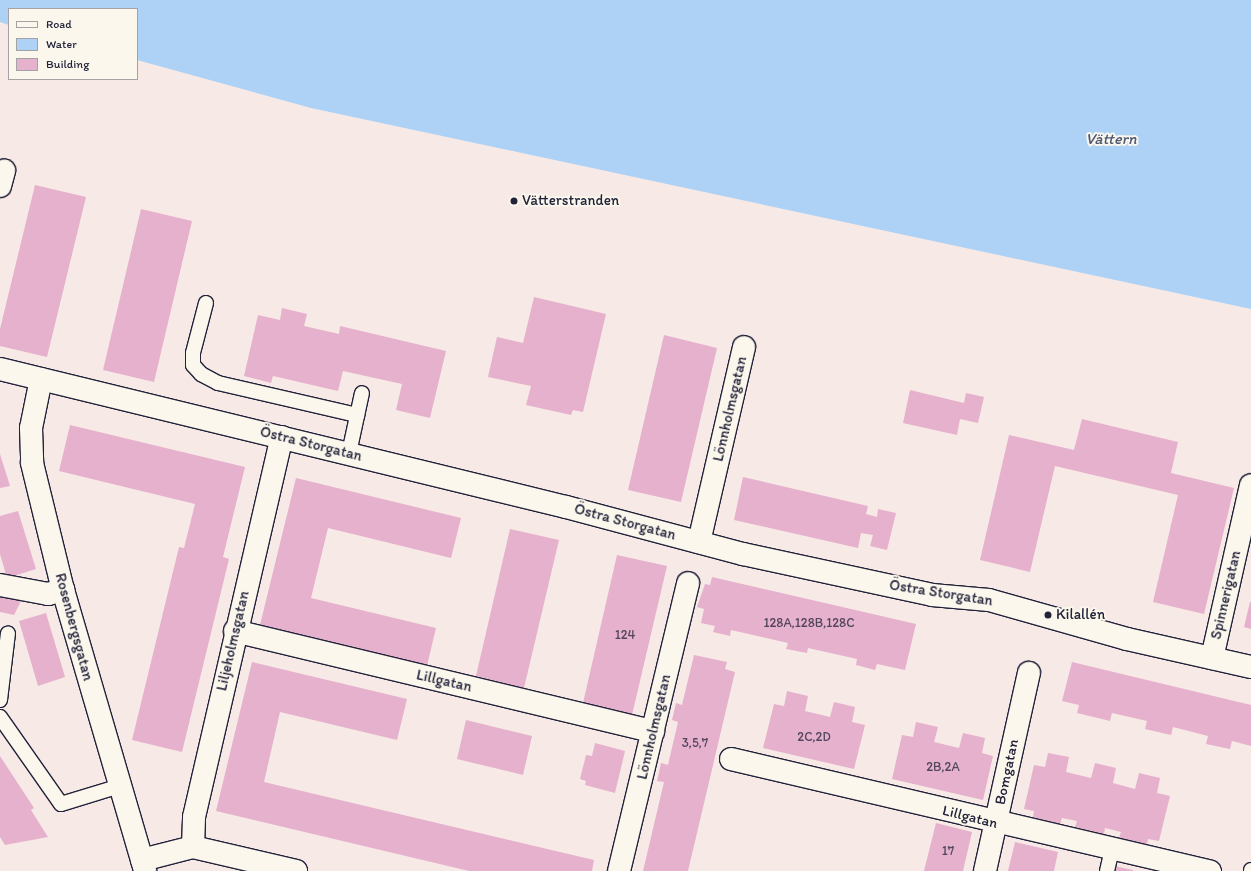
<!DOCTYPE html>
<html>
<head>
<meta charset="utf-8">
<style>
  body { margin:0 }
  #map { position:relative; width:1251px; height:871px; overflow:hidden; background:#f7e9e6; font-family:Itim,sans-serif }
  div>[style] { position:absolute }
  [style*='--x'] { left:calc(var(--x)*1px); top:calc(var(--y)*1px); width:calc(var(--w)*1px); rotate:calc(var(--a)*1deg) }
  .water>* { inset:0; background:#add2f6 }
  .building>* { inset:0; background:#e6b1cc }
  .roads { filter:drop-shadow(1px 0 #22223b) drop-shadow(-1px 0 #22223b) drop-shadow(0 1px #22223b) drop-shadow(0 -1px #22223b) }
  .service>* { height:14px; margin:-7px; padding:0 7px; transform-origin:7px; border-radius:7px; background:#fbf7ec }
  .minor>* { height:22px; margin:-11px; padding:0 11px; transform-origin:11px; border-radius:11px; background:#fbf7ec }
  .tertiary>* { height:22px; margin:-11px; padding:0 11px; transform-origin:11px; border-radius:11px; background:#fbf7ec }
  .dots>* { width:11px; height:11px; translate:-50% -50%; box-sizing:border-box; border:2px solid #fbf7ec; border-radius:50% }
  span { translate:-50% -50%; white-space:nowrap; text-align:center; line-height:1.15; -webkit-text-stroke:4px #fbf7ec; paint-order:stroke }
  .number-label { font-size:13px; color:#53465f }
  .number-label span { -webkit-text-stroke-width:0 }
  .poi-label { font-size:15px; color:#22223b }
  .left { translate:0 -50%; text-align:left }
  .street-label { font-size:15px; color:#22223b }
  .water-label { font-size:16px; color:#4c5773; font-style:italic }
  .legend { position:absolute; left:8px; top:8px; width:130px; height:72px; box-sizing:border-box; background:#fbf7ec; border:1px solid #a4a2a5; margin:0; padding:5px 7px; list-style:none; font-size:12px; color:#22223b }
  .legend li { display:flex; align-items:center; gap:8px; height:20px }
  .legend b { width:20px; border:1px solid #a4a2a5 }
</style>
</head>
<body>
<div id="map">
  <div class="water">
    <div style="clip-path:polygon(0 0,1251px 0,1251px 309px,311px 108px,137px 60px,137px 9px,9px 9px,9px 25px,0 22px)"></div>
  </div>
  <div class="building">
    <div style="clip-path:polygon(35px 185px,86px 197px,47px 357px,0 346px,0 329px)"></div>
    <div style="clip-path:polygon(141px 209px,192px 221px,154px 382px,103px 370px)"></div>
    <div style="clip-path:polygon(534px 297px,606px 314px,583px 412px,573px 410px,571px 415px,526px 405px,531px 386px,488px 377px,497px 337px,523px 343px)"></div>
    <div style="clip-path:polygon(282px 308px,307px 314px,304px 326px,339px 334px,340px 326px,446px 351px,430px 418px,396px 410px,402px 384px,343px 371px,338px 391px,273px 376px,271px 383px,244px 376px,258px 315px,280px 320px)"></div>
    <div style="clip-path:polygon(664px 335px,717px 348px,681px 502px,628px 490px)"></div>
    <div style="clip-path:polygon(910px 390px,964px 403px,966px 393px,984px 397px,978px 423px,960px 419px,957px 435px,903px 423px)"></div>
    <div style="clip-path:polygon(1082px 419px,1178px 442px,1171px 473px,1234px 488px,1204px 614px,1153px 602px,1178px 495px,1055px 466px,1030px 572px,980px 560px,1009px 435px,1074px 450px)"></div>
    <div style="clip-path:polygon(70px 425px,245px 467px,223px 557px,229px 559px,182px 752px,132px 740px,179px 547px,184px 548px,195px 504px,59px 471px)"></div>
    <div style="clip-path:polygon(0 454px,10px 486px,0 488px)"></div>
    <div style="clip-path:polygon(743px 477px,868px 506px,866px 514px,877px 517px,878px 509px,896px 513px,887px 550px,870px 546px,873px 535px,861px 533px,858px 548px,734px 520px)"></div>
    <div style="clip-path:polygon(296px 478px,461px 518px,451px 558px,328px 528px,311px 598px,436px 628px,426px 670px,259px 629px)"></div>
    <div style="clip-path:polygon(18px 511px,36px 569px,7px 578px,0 554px,0 516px)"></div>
    <div style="clip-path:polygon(510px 529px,559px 540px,524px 688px,476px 676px)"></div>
    <div style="clip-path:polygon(617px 555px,667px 566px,632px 715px,583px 703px)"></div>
    <div style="clip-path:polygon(712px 577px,916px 624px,905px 670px,877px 664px,875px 670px,856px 665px,857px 659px,808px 648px,807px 653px,786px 649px,788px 643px,731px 630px,730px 636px,713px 632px,715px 626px,701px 623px,704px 609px,697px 607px,705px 584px,710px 585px)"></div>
    <div style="clip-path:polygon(0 597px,21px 601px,14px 615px,0 612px)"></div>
    <div style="clip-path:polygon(1250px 602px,1251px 602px,1251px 629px,1244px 627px)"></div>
    <div style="clip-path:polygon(46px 613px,65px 677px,38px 686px,19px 621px)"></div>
    <div style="clip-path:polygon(694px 655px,727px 662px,725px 669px,735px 672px,688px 871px,643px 871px,664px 782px,657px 781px,661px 763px,668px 765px,678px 722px,672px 720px,676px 703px,682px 705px)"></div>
    <div style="clip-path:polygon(252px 662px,407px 699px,397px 740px,280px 712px,264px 782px,594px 860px,592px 871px,469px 871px,216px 811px)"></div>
    <div style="clip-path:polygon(1072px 662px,1251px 705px,1251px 746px,1232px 741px,1230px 749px,1206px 744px,1208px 736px,1173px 727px,1171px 735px,1145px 729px,1147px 721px,1112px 713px,1110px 721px,1077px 713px,1079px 705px,1062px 701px)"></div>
    <div style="clip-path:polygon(787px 691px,808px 696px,805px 711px,830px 717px,834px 702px,855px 707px,852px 722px,865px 725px,854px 769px,763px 748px,774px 704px,784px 706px)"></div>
    <div style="clip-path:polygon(466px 720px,532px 736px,523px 775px,457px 759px)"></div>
    <div style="clip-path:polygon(916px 722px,938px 727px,934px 742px,959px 748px,963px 733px,985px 738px,982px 753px,993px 756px,983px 800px,892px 779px,902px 735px,913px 737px)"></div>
    <div style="clip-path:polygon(595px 743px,625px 751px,615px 793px,585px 785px,586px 781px,580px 779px,586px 755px,592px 756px)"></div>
    <div style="clip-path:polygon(1048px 753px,1069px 757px,1066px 772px,1091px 778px,1095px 763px,1116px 768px,1113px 783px,1135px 789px,1139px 773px,1160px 778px,1157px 793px,1170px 796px,1159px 841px,1148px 839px,1147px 844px,1119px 838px,1121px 832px,1105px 828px,1104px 834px,1075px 827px,1077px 821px,1062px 818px,1060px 824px,1033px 817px,1034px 811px,1024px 809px,1034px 765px,1045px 767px)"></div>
    <div style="clip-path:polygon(0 756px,34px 808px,31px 810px,48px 837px,5px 845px,0 837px)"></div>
    <div style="clip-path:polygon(936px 823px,972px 832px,963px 871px,924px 871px)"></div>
    <div style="clip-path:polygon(1015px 842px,1058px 852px,1054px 871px,1008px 871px)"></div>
    <div style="clip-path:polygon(1114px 866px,1133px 870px,1133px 871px,1113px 871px)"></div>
  </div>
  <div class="roads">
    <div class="service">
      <div style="--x:206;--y:303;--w:52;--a:104.6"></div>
      <div style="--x:193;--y:353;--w:12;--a:90"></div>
      <div style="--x:193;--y:365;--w:12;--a:48"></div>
      <div style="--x:201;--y:374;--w:19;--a:28"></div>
      <div style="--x:218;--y:383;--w:143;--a:13"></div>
      <div style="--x:349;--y:453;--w:61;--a:-77.8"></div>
      <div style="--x:0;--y:700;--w:67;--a:-83.2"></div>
      <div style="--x:0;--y:717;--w:106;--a:55"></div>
      <div style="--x:61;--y:804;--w:62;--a:-17"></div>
      <div style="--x:1107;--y:871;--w:23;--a:-77"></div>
      <div style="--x:1251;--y:871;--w:1;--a:-90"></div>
    </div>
    <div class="minor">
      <div style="--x:0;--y:186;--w:16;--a:-75"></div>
      <div style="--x:699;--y:542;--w:200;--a:-77"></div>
      <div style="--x:0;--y:585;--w:49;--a:10.6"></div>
      <div style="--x:48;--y:594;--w:16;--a:-15"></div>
      <div style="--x:235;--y:631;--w:430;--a:13.5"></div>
      <div style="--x:1212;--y:658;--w:177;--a:-77.3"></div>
      <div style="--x:731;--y:759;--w:492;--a:13.2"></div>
      <div style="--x:193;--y:847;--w:30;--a:-88"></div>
      <div style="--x:194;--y:817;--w:390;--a:-77"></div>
      <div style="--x:142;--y:860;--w:53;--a:-14.3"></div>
      <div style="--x:193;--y:847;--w:106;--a:13.1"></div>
      <div style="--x:619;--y:871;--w:296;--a:-76.5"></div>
      <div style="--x:985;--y:871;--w:203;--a:-77.5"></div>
    </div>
    <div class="tertiary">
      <div style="--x:0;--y:369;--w:583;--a:13.7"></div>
      <div style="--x:566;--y:507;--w:183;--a:14.9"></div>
      <div style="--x:743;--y:554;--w:193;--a:12.2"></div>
      <div style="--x:932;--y:595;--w:57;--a:5"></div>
      <div style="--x:989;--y:600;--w:143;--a:15.8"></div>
      <div style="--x:1127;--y:639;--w:127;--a:12.7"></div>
      <div style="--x:41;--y:379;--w:50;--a:101.5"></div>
      <div style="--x:31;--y:428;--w:35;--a:88"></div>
      <div style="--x:32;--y:463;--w:131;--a:76.3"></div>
      <div style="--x:63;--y:590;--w:293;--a:73.7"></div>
    </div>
  </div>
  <div class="dots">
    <div style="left:514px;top:201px;background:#22223b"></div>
    <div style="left:1048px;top:615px;background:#22223b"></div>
  </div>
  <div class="number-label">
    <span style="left:809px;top:623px">128A,128B,128C</span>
    <span style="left:625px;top:635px">124</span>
    <span style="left:814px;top:737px">2C,2D</span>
    <span style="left:695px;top:743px">3,5,7</span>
    <span style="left:943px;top:767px">2B,2A</span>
    <span style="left:948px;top:851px">17</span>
  </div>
  <div class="poi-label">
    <span class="left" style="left:522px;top:201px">Vätterstranden</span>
    <span class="left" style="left:1056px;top:615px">Kilallén</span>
  </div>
  <div class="street-label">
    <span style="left:730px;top:409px;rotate:-77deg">Lönnholmsgatan</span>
    <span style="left:311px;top:444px;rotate:14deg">Östra Storgatan</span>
    <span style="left:625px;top:522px;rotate:15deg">Östra Storgatan</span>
    <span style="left:941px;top:593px;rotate:9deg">Östra Storgatan</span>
    <span style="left:1226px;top:595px;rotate:-77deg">Spinnerigatan</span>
    <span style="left:74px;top:627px;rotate:75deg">Rosenbergsgatan</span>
    <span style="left:233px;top:641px;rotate:-77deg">Liljeholmsgatan</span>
    <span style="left:444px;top:681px;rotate:13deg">Lillgatan</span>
    <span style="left:654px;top:727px;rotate:-77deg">Lönnholmsgatan</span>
    <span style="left:1007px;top:772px;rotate:-78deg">Bomgatan</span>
    <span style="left:970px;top:817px;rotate:14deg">Lillgatan</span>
  </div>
  <div class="water-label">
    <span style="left:1111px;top:139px">Vättern</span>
  </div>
  <ul class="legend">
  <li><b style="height:5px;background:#fbf7ec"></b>Road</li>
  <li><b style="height:11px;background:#add2f6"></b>Water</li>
  <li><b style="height:11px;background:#e6b1cc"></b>Building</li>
  </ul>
</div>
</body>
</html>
